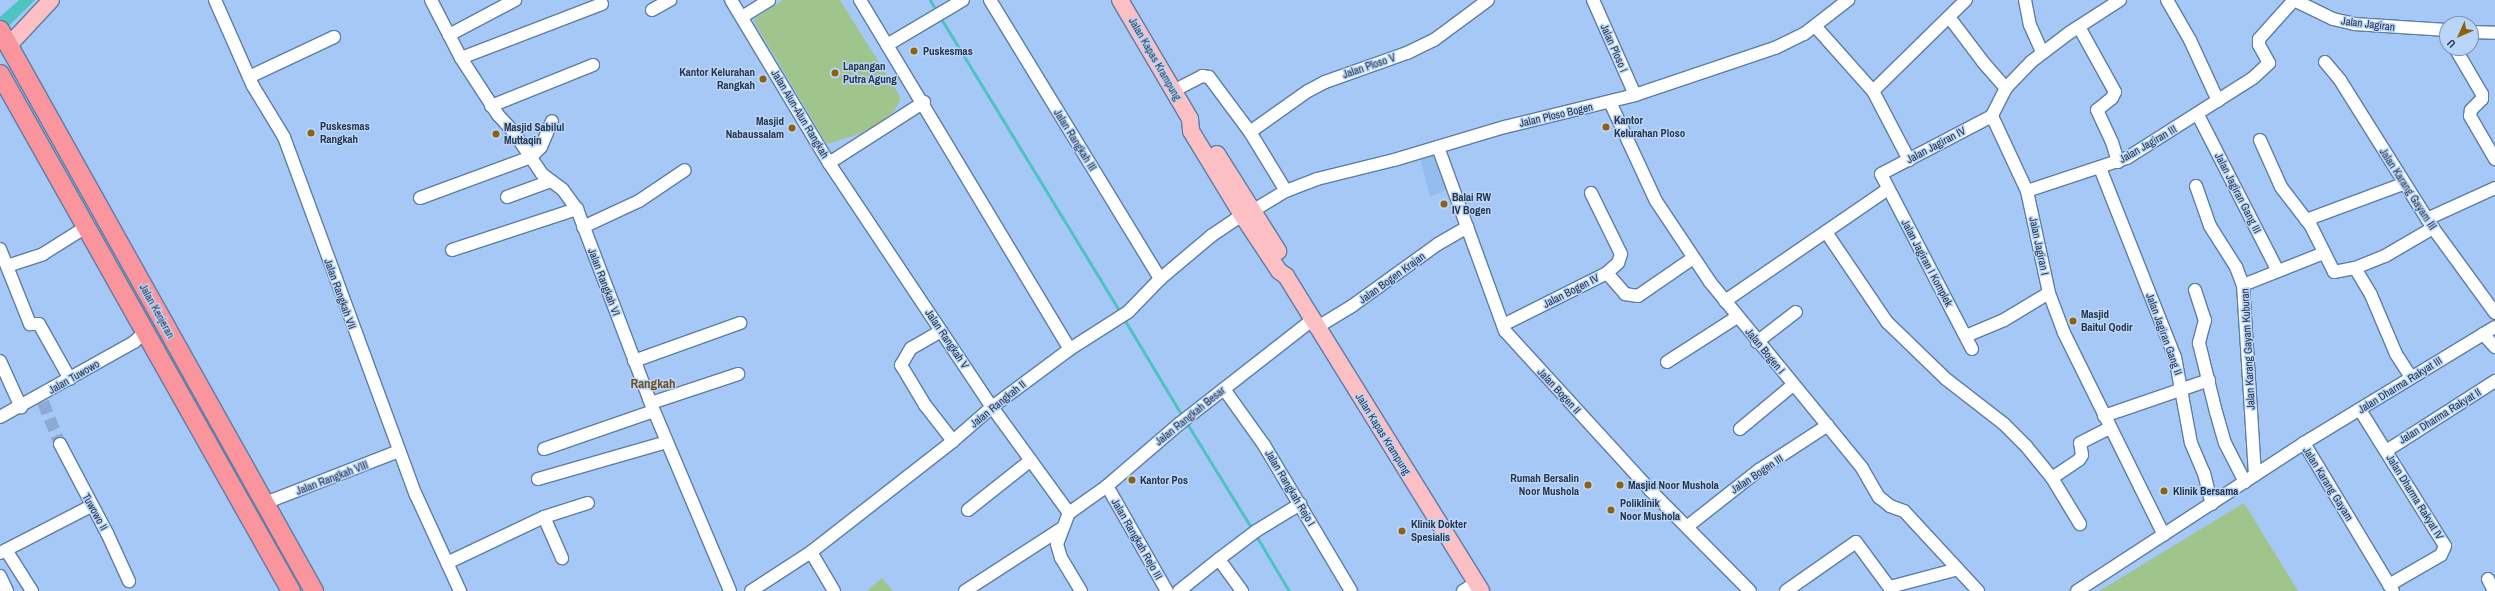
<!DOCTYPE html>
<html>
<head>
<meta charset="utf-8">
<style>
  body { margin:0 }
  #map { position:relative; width:2495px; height:591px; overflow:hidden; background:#a5c8f6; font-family:"Archivo Narrow",sans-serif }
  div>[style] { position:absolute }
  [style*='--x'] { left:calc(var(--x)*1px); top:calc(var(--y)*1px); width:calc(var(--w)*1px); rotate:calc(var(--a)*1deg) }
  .built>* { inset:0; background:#95bcef }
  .green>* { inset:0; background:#9fc48c }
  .water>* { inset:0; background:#4fc2c2 }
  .stream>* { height:3px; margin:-1.5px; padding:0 1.5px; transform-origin:1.5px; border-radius:1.5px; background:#4fc2c2 }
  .minor-tunnel>* { height:12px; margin-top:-6px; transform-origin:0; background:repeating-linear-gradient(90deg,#8caad3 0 12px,transparent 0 18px) }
  .roads { filter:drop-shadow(1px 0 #5c7da6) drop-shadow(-1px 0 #5c7da6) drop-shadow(0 1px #5c7da6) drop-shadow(0 -1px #5c7da6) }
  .minor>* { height:12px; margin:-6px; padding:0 6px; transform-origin:6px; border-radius:6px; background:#fff }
  .major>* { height:16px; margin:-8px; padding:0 8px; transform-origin:8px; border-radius:8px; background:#fcbfc4 }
  .highway>* { height:18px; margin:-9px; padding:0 9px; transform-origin:9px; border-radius:9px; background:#fa959d }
  .dots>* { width:11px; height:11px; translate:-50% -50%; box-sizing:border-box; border:2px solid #b9d5fa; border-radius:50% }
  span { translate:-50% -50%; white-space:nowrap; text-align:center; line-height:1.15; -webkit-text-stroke:3px #b9d5fa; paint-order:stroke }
  .street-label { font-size:11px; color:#263446 }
  .poi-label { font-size:11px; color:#263446; font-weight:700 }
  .left { translate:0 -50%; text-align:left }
  .right { translate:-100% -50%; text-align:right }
  .quarter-label { font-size:13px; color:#71501d; font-weight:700 }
  .north { position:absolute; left:2439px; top:16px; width:40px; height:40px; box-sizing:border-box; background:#b9d5fa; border:1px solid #7e95b2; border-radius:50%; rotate:225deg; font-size:11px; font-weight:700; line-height:16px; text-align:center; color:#263446 }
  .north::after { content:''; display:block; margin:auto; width:14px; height:18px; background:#90610c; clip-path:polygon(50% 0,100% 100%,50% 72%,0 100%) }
</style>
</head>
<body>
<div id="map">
  <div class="built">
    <div style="clip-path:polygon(1439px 151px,1452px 187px,1430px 197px,1420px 158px)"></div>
  </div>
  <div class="green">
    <div style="clip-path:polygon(783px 0,840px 0,901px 98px,895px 110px,879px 123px,859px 134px,827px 144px,753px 20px)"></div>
    <div style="clip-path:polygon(2244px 503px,2298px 591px,2099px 591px)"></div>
    <div style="clip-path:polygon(882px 578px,893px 591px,867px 591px)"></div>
  </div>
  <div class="water">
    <div style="clip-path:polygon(19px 0,35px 0,0 35px,0 17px)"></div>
  </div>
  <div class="stream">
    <div style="--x:930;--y:0;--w:14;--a:60"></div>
    <div style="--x:940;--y:17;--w:348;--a:58.6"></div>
    <div style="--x:1124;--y:319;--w:114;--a:59"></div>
    <div style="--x:1186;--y:422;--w:126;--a:58.3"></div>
    <div style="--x:1255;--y:534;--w:66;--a:59.2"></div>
  </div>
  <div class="minor-tunnel">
    <div style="--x:43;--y:402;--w:45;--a:68"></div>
  </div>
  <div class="roads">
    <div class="minor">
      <div style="--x:215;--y:0;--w:94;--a:66.2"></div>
      <div style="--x:253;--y:86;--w:60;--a:58.7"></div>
      <div style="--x:284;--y:137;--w:382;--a:69.8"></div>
      <div style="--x:416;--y:495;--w:106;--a:65.4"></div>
      <div style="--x:431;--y:0;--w:65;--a:62.7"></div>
      <div style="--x:461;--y:58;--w:68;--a:57"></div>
      <div style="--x:498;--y:115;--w:22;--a:47"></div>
      <div style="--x:513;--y:131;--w:52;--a:56"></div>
      <div style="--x:542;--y:174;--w:26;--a:37"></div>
      <div style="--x:563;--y:190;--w:24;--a:54"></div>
      <div style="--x:577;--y:209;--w:203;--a:69.2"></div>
      <div style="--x:649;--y:399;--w:208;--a:67.1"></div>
      <div style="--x:731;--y:0;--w:190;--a:59"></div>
      <div style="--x:829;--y:163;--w:293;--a:56.3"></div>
      <div style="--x:992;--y:407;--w:131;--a:54"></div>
      <div style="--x:860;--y:0;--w:407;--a:59"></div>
      <div style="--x:990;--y:0;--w:327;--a:58.6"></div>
      <div style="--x:1593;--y:0;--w:104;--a:66.1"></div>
      <div style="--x:2025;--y:0;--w:25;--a:79"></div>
      <div style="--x:2030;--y:25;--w:30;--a:66"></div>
      <div style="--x:2120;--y:0;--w:61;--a:147.1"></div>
      <div style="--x:2069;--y:33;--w:48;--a:142.7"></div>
      <div style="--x:2031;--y:62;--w:36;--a:134"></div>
      <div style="--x:2006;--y:88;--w:31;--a:117"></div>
      <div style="--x:1992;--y:116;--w:83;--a:65"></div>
      <div style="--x:2027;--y:191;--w:104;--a:77.8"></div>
      <div style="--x:2049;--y:293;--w:43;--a:69.4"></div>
      <div style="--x:2064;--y:333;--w:225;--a:63.7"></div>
      <div style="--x:2167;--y:0;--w:46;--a:60.1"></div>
      <div style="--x:2190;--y:40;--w:67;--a:65.3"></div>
      <div style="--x:2294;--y:0;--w:43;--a:26"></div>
      <div style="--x:2333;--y:19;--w:22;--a:13"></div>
      <div style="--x:2354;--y:24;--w:93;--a:3.7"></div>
      <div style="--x:652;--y:10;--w:21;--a:-29"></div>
      <div style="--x:742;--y:17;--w:32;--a:-32"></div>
      <div style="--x:1949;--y:17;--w:56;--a:52.9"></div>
      <div style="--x:1983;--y:62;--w:35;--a:49"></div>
      <div style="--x:1815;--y:26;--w:87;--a:48.3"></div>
      <div style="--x:1873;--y:91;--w:78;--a:62.4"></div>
      <div style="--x:2079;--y:27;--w:74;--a:61"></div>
      <div style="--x:2115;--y:92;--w:7;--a:117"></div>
      <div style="--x:2112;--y:98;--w:19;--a:141"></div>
      <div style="--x:2097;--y:110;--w:35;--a:65"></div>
      <div style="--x:2112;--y:142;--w:21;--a:73"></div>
      <div style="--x:2471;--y:32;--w:24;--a:2"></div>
      <div style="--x:449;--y:35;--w:75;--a:-27.9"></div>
      <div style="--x:887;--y:45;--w:88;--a:-30.6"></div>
      <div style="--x:2455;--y:48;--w:53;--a:59.6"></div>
      <div style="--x:2482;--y:94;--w:5;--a:90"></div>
      <div style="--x:2482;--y:99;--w:16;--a:135"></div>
      <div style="--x:2471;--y:110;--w:6;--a:99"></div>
      <div style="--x:2470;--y:116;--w:50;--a:59.8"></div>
      <div style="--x:461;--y:58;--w:151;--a:-21"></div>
      <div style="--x:2325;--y:62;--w:23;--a:50"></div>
      <div style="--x:2340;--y:80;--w:175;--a:57.9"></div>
      <div style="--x:2433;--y:228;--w:105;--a:53.9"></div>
      <div style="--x:249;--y:77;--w:94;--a:-25.2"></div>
      <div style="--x:1173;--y:91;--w:33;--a:-27"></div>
      <div style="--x:1202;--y:76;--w:7;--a:8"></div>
      <div style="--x:1209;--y:77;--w:69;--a:53.3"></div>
      <div style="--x:1250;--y:132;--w:69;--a:58.6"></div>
      <div style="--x:1873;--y:91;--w:130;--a:-44.4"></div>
      <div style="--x:1610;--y:102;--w:109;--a:65.1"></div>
      <div style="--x:1656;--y:201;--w:97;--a:56.3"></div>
      <div style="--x:1710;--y:282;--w:240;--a:50.7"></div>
      <div style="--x:1862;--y:468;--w:34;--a:60"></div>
      <div style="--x:1879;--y:497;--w:14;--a:39"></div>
      <div style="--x:1890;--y:506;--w:15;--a:20"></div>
      <div style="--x:1904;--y:511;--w:109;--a:47.2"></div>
      <div style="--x:491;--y:106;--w:110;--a:-21.9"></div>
      <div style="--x:2198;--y:115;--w:175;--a:62.9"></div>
      <div style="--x:1250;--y:132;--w:71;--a:-35.3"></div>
      <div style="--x:1308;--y:91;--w:19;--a:-28"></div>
      <div style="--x:1325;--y:82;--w:87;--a:-19.5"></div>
      <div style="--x:1407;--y:53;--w:30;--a:-26"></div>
      <div style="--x:1434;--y:40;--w:67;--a:-36.5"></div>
      <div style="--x:2260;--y:140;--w:51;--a:65.9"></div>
      <div style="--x:2281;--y:187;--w:49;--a:52.4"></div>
      <div style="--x:2311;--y:226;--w:51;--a:63.4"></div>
      <div style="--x:2334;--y:272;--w:21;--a:-11"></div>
      <div style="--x:2355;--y:268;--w:32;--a:-22"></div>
      <div style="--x:2385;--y:256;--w:56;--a:-30.3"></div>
      <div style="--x:1438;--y:147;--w:196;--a:70"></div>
      <div style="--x:1505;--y:331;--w:215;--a:47.6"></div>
      <div style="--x:1650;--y:490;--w:142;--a:45.3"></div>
      <div style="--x:829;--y:163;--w:113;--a:-32.7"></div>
      <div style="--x:2100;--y:168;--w:203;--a:68.4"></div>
      <div style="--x:2175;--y:357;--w:87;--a:79.5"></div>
      <div style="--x:2191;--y:443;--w:33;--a:67"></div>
      <div style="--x:2204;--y:473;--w:32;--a:76"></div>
      <div style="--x:2196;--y:186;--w:42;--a:70.7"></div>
      <div style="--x:2210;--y:226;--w:49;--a:57.6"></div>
      <div style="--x:2236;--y:267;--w:19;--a:69"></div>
      <div style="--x:2027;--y:191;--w:105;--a:-18.3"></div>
      <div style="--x:2127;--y:158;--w:149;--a:-32.4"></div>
      <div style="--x:2253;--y:78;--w:22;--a:-43"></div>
      <div style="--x:2269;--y:63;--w:21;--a:-119"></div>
      <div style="--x:2259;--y:45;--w:6;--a:-90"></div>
      <div style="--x:2259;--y:39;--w:52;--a:-48.1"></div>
      <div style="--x:1591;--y:193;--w:68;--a:63.8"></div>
      <div style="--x:1621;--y:254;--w:9;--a:108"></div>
      <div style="--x:1618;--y:263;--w:15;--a:138"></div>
      <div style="--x:507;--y:197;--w:47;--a:-20"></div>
      <div style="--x:420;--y:198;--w:118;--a:-20.3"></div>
      <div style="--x:531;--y:157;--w:14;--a:-45"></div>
      <div style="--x:541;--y:147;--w:28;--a:-67"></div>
      <div style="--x:1254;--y:210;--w:37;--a:-31"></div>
      <div style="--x:1286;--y:191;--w:33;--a:-21"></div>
      <div style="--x:1317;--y:179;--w:79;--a:-13.9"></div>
      <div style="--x:1394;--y:160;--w:116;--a:-16.6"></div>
      <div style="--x:1505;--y:127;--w:134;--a:-13.8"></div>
      <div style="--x:1635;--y:95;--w:148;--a:-18.6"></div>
      <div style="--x:1775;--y:48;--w:32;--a:-26"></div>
      <div style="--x:1804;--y:34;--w:56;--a:-37.7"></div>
      <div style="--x:2427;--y:219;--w:75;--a:-24.5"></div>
      <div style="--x:2306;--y:220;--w:103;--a:-20.4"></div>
      <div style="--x:583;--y:227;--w:62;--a:-24.9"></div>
      <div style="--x:639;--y:201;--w:55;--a:-34"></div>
      <div style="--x:1826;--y:232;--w:109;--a:55.9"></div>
      <div style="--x:1887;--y:322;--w:82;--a:44"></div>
      <div style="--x:1946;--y:379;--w:73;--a:37.8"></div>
      <div style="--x:2004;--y:424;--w:31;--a:45"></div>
      <div style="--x:2026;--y:446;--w:41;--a:50.9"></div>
      <div style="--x:2052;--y:478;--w:54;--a:58.7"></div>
      <div style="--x:0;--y:249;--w:81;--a:68.2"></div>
      <div style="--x:30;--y:324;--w:9;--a:0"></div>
      <div style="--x:39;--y:324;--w:63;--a:60.6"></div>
      <div style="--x:452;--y:250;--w:132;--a:-18.2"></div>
      <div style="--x:7;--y:266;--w:38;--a:-18"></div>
      <div style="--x:43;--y:254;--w:51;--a:-32.1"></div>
      <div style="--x:2355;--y:268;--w:31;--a:59"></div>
      <div style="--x:2371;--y:295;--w:64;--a:67"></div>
      <div style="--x:2396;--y:354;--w:27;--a:57"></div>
      <div style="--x:2195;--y:290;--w:32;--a:72"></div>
      <div style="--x:2205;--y:320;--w:24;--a:105"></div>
      <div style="--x:2199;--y:343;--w:71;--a:76.2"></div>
      <div style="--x:2216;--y:412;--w:32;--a:74"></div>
      <div style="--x:2225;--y:443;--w:44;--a:62.9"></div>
      <div style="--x:1725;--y:301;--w:198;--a:-34.5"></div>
      <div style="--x:1503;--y:325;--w:116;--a:-26.6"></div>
      <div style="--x:1607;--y:273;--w:28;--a:49"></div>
      <div style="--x:1625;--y:294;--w:13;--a:9"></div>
      <div style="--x:1638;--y:296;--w:67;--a:-34.6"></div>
      <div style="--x:1316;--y:328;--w:42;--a:-31.4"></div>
      <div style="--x:1352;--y:306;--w:106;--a:-35.8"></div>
      <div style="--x:1438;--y:244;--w:34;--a:-30"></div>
      <div style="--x:941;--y:331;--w:34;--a:150"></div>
      <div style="--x:911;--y:348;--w:20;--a:120"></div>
      <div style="--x:901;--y:365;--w:47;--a:59"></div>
      <div style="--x:925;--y:405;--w:46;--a:52.1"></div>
      <div style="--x:2483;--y:334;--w:18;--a:47"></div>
      <div style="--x:1966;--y:336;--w:41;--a:-22.8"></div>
      <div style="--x:2004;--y:320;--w:52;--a:-31"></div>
      <div style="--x:1757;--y:342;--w:49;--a:-37.6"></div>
      <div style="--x:1972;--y:349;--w:197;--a:-117.5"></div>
      <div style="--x:1881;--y:174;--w:125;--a:-27.6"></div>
      <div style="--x:0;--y:361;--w:51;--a:65.5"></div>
      <div style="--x:634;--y:361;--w:113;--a:-19.7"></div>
      <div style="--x:1667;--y:362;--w:83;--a:-32.7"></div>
      <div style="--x:1224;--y:389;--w:69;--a:54.5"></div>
      <div style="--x:1264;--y:445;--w:170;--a:59.2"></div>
      <div style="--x:651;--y:403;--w:92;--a:-18.4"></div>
      <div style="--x:2360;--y:410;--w:160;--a:58"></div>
      <div style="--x:2445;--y:546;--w:10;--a:114"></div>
      <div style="--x:2441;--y:555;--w:60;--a:150"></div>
      <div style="--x:2104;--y:416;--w:111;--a:-18.9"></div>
      <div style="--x:0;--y:417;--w:154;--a:-29.2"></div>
      <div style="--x:134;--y:342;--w:15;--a:-42"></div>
      <div style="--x:1740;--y:429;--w:69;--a:-39.7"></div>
      <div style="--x:2304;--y:443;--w:173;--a:59"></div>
      <div style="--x:60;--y:444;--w:101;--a:62.2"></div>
      <div style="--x:107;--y:533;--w:53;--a:65.4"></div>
      <div style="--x:544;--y:449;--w:116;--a:-19.1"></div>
      <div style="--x:2386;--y:451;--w:130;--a:-32.7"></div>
      <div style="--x:2255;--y:475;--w:190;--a:-93.6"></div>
      <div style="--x:2243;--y:285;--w:87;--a:-21.6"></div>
      <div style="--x:2052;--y:478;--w:32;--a:-34"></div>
      <div style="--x:2079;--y:460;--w:6;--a:-59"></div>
      <div style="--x:2082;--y:455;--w:12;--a:-99"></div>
      <div style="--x:2080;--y:443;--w:34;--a:-27"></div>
      <div style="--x:538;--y:479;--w:134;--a:-16"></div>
      <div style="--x:1107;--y:486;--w:121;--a:60.3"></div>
      <div style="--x:265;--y:503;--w:144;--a:-21.2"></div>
      <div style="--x:968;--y:510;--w:80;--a:-38.4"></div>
      <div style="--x:544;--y:517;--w:45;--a:66.3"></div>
      <div style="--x:1688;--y:526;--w:90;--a:-38.3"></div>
      <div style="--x:1759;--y:470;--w:82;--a:-33.1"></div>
      <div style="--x:6;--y:550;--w:49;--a:57.6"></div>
      <div style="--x:811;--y:552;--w:45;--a:59.5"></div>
      <div style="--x:0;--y:553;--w:102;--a:-27.3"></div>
      <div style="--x:447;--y:563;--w:107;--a:-25.4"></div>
      <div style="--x:544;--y:517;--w:46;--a:-17.7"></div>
      <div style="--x:0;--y:576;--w:17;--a:65"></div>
      <div style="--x:2488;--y:579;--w:13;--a:63"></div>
      <div style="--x:1890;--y:587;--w:70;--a:-14.8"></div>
      <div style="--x:751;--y:591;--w:72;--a:-33"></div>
      <div style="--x:811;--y:552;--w:180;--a:-38"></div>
      <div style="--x:953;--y:441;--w:52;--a:-41.1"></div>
      <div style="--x:992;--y:407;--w:97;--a:-36.6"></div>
      <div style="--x:1070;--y:349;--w:69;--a:-32.5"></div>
      <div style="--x:1128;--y:312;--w:46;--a:-45.9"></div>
      <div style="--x:1160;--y:279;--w:67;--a:-40.1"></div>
      <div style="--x:1211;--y:236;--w:37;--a:-34"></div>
      <div style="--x:965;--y:591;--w:114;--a:-32.9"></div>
      <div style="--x:1081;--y:591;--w:39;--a:-121"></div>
      <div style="--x:1061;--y:558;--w:15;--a:-106"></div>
      <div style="--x:1057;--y:544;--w:33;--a:-69"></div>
      <div style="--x:1069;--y:513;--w:47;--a:-35.4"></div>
      <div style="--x:1107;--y:486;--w:95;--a:-40.7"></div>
      <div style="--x:1179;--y:424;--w:169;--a:-38"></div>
      <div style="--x:1179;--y:591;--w:51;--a:-38.7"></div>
      <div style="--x:1242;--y:591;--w:39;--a:-126"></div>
      <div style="--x:1219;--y:559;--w:46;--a:-37.1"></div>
      <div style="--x:1256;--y:531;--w:52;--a:-31.5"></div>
      <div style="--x:1463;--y:591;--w:15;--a:-32"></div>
      <div style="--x:1786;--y:591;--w:85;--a:-35"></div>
      <div style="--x:1856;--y:542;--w:61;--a:53.7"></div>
      <div style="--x:2077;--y:591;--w:271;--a:-33.1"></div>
      <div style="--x:2304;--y:443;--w:223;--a:-31.3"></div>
    </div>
    <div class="major">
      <div style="--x:1120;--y:0;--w:138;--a:59.5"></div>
      <div style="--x:1190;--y:119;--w:12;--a:85"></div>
      <div style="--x:1191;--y:131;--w:98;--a:58.7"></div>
      <div style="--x:1242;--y:215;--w:67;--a:56.5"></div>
      <div style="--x:1279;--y:271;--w:9;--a:36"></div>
      <div style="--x:1286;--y:276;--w:370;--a:58.2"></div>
      <div style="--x:10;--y:44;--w:60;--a:-47"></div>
      <div style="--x:1217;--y:154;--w:115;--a:57.8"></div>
    </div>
    <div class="highway">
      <div style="--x:0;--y:30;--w:643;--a:60.76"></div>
      <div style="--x:0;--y:74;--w:593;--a:60.63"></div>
    </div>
  </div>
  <div class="dots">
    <div style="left:914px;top:51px;background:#90610c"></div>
    <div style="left:835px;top:73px;background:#90610c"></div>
    <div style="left:763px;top:79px;background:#90610c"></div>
    <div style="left:1606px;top:127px;background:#90610c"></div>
    <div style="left:792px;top:128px;background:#90610c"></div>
    <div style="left:311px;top:133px;background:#90610c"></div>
    <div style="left:496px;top:134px;background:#90610c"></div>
    <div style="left:1444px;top:204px;background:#90610c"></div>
    <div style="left:2073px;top:321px;background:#90610c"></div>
    <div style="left:1132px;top:480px;background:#90610c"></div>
    <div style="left:1588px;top:485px;background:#90610c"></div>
    <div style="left:1620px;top:485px;background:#90610c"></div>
    <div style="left:2164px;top:491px;background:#90610c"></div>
    <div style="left:1611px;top:510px;background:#90610c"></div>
    <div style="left:1402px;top:531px;background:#90610c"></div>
  </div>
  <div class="street-label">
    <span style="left:2368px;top:24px;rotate:7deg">Jalan Jagiran</span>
    <span style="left:1614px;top:48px;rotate:66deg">Jalan Ploso I</span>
    <span style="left:1155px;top:59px;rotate:60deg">Jalan Kapas Krampung</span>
    <span style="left:1369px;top:66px;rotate:-19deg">Jalan Ploso V</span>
    <span style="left:800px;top:114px;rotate:59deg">Jalan Alun-Alun Rangkah</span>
    <span style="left:1556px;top:115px;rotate:-13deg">Jalan Ploso Bogen</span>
    <span style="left:1075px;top:140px;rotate:58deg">Jalan Rangkah III</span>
    <span style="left:2148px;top:144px;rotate:-30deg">Jalan Jagiran III</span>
    <span style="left:1936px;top:145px;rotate:-28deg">Jalan Jagiran IV</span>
    <span style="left:2408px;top:189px;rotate:57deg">Jalan Karang Gayam III</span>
    <span style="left:2238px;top:193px;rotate:63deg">Jalan Jagiran Gang III</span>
    <span style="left:2039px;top:246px;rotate:78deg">Jalan Jagiran I</span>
    <span style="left:1927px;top:263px;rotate:62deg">Jalan Jagiran I Komplek</span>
    <span style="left:1392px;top:278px;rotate:-36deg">Jalan Bogen Krajan</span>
    <span style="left:604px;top:282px;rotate:69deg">Jalan Rangkah VI</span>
    <span style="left:1571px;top:291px;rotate:-27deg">Jalan Bogen IV</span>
    <span style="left:340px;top:294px;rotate:70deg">Jalan Rangkah VII</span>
    <span style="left:157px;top:311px;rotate:61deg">Jalan Kenjeran</span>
    <span style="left:2164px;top:334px;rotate:70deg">Jalan Jagiran Gang II</span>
    <span style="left:947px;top:339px;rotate:56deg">Jalan Rangkah V</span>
    <span style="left:2248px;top:349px;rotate:-93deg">Jalan Karang Gayam Kuburan</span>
    <span style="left:1765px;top:351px;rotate:51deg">Jalan Bogen I</span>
    <span style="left:74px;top:377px;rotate:-30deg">Jalan Tuwowo</span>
    <span style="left:2400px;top:385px;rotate:-32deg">Jalan Dharma Rakyat III</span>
    <span style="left:1559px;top:391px;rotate:47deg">Jalan Bogen II</span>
    <span style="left:998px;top:404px;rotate:-39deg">Jalan Rangkah II</span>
    <span style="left:1190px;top:416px;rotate:-39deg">Jalan Rangkah Besar</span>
    <span style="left:2440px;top:416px;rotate:-32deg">Jalan Dharma Rakyat II</span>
    <span style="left:1383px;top:434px;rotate:58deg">Jalan Kapas Krampung</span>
    <span style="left:1757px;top:474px;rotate:-34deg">Jalan Bogen III</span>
    <span style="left:332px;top:478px;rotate:-21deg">Jalan Rangkah VIII</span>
    <span style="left:2328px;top:484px;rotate:58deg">Jalan Karang Gayam</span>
    <span style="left:1290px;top:488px;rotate:59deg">Jalan Rangkah Rejo I</span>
    <span style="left:2415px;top:497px;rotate:58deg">Jalan Dharma Rakyat IV</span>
    <span style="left:95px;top:512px;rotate:61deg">Tuwowo II</span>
    <span style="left:1137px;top:539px;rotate:60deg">Jalan Rangkah Rejo III</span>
  </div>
  <div class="poi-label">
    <span class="left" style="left:923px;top:51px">Puskesmas</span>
    <span class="left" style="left:843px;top:73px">Lapangan<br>Putra Agung</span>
    <span class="right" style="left:755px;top:79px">Kantor Kelurahan<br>Rangkah</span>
    <span class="left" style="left:1614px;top:127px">Kantor<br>Kelurahan Ploso</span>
    <span class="right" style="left:784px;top:128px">Masjid<br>Nabaussalam</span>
    <span class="left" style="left:320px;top:133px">Puskesmas<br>Rangkah</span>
    <span class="left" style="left:504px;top:134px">Masjid Sabilul<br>Muttaqin</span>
    <span class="left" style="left:1452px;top:204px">Balai RW<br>IV Bogen</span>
    <span class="left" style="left:2081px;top:321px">Masjid<br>Baitul Qodir</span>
    <span class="right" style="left:1579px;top:485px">Rumah Bersalin<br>Noor Mushola</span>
    <span class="left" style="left:1140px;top:480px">Kantor Pos</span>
    <span class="left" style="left:1628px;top:485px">Masjid Noor Mushola</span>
    <span class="left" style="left:2173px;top:491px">Klinik Bersama</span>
    <span class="left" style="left:1620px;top:510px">Poliklinik<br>Noor Mushola</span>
    <span class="left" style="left:1411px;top:531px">Klinik Dokter<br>Spesialis</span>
  </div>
  <div class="quarter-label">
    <span style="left:653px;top:384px">Rangkah</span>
  </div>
  <div class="north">U</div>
</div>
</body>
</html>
